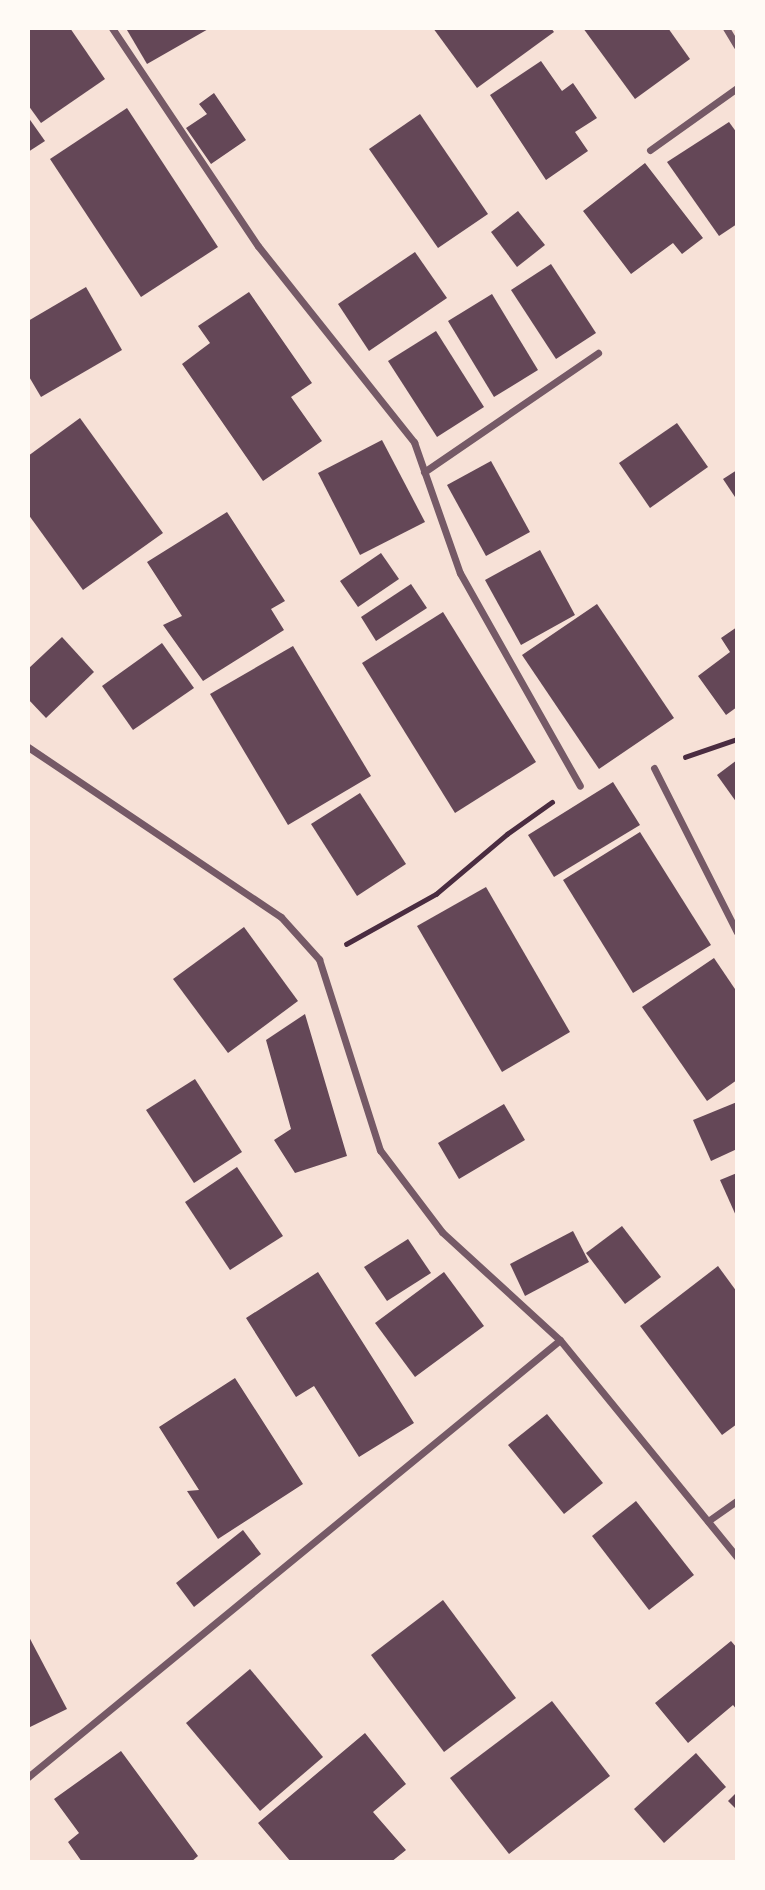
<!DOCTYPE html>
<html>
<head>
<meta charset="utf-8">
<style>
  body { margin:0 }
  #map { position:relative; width:765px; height:1890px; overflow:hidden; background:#f7e1d7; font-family:Poppins,sans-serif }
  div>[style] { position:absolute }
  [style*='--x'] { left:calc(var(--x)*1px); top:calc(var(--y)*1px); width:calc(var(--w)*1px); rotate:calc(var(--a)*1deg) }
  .building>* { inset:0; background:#644757 }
  .path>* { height:4.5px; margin:-2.25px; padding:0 2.25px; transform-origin:2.25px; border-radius:2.25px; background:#4a2c40 }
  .minor>* { height:7px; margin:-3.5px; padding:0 3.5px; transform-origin:3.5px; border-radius:3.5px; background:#755966 }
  span { translate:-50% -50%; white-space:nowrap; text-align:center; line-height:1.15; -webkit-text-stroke:5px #fffaf5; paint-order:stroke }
  .frame { position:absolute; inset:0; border:30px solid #fffaf5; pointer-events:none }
</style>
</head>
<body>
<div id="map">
  <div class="building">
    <div style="clip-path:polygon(28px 28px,70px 28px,105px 79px,41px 123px,28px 105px)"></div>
    <div style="clip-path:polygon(130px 28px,210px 28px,147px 64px,127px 30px)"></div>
    <div style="clip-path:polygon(433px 28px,551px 28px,554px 32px,477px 88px)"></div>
    <div style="clip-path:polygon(583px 28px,668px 28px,690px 59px,635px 99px)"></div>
    <div style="clip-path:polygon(541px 61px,562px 91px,573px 83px,597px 118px,575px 132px,588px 151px,546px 180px,490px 95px)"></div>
    <div style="clip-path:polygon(214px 93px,246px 140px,211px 164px,186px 128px,207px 114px,199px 104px)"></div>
    <div style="clip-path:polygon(127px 108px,218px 247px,141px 297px,50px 159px)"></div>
    <div style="clip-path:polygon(420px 114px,488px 214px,438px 248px,369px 149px)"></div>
    <div style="clip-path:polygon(28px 117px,45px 141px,28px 152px)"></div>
    <div style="clip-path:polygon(729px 122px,737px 133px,737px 224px,719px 236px,667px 162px)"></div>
    <div style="clip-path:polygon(645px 163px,703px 238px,682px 254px,673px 243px,631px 274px,583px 211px)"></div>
    <div style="clip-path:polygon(518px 211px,545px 245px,517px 267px,491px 232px)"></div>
    <div style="clip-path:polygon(415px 252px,447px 298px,369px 351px,338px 304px)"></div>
    <div style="clip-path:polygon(551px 264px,596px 333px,556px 359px,511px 290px)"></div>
    <div style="clip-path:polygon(86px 287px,122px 350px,41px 397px,28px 375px,28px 321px)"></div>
    <div style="clip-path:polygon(249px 292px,312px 383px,291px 397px,322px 441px,263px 481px,182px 364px,210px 343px,198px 326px)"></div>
    <div style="clip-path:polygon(492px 294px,538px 370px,494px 397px,448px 321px)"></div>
    <div style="clip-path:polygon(436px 331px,484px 407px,437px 437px,388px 361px)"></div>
    <div style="clip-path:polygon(80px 418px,163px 533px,83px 590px,28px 514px,28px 456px)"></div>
    <div style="clip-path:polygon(677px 423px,708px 467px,650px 508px,619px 463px)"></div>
    <div style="clip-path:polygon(382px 440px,425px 522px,360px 555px,318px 473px)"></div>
    <div style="clip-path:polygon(491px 461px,530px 532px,486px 556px,447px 485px)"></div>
    <div style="clip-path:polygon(737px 470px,737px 500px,723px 479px)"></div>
    <div style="clip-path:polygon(227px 512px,285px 601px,271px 609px,284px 630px,203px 681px,163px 625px,182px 616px,147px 562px)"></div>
    <div style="clip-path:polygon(540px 550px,575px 615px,521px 645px,485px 580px)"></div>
    <div style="clip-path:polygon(381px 553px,399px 579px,358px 607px,340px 581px)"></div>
    <div style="clip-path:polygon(411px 584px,427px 608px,376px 641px,361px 617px)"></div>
    <div style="clip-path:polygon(597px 604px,674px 718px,599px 769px,522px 655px)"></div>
    <div style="clip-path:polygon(443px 612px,536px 762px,455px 813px,362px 663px)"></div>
    <div style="clip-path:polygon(737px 627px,737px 707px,726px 715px,698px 676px,730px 652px,721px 638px)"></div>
    <div style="clip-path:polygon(62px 637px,94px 672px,46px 718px,28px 699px,28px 669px)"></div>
    <div style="clip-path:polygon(162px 643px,194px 688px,133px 730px,102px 686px)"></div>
    <div style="clip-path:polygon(293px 646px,371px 776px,288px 825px,210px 694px)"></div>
    <div style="clip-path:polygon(737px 760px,737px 803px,717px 775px)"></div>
    <div style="clip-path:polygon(613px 782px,640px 825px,554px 877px,528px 835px)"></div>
    <div style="clip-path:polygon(360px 793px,406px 864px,357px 896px,311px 824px)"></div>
    <div style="clip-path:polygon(640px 832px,711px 945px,633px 993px,563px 880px)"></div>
    <div style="clip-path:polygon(486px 887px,570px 1032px,502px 1072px,417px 926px)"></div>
    <div style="clip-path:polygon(244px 927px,298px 1001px,228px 1053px,173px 979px)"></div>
    <div style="clip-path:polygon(714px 958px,737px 992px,737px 1080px,707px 1101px,642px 1007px)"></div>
    <div style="clip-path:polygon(305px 1014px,347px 1156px,295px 1173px,274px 1140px,291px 1129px,266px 1040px)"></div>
    <div style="clip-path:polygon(195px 1079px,242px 1152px,194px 1183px,146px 1110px)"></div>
    <div style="clip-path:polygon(737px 1102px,737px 1149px,711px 1161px,693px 1120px)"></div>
    <div style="clip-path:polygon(504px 1104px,525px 1140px,459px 1179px,438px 1143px)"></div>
    <div style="clip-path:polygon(237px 1167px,283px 1236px,230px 1270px,185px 1202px)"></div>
    <div style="clip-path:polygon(737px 1173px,737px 1218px,720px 1180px)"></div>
    <div style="clip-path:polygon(622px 1226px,661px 1277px,625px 1304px,586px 1253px)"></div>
    <div style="clip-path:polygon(573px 1231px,589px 1262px,525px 1296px,510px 1264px)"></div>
    <div style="clip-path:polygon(408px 1239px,431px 1273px,387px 1301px,364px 1267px)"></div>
    <div style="clip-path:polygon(718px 1266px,737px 1292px,737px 1424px,722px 1435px,640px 1326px)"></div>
    <div style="clip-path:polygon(318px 1272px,414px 1423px,359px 1457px,314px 1386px,296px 1397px,246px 1318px)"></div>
    <div style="clip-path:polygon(444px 1272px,484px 1326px,415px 1377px,375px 1323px)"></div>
    <div style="clip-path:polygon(235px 1378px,303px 1484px,218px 1539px,187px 1491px,199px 1490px,159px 1427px)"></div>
    <div style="clip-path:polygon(547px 1414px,603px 1483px,564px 1514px,508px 1445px)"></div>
    <div style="clip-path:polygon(636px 1501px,694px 1575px,649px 1610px,592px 1536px)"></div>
    <div style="clip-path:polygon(243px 1530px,261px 1554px,194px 1607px,176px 1583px)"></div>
    <div style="clip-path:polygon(443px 1600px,516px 1698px,444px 1752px,371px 1655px)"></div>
    <div style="clip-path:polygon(28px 1635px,67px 1709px,28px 1728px)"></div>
    <div style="clip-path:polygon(731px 1641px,737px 1648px,737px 1710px,733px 1705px,688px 1743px,655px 1703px)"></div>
    <div style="clip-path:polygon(250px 1669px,323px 1757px,260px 1811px,186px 1723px)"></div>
    <div style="clip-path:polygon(552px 1701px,610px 1776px,509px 1854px,450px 1778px)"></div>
    <div style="clip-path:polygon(365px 1733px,406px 1784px,373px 1812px,406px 1850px,391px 1862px,291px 1862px,258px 1823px)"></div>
    <div style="clip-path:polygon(121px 1751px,198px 1856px,191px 1862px,82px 1862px,68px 1842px,79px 1833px,54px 1799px)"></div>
    <div style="clip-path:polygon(696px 1753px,726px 1787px,664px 1843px,634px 1809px)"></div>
    <div style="clip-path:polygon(737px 1792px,737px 1810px,728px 1801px)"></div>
  </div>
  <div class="path">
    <div style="--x:685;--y:757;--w:55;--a:-19.1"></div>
    <div style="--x:346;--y:944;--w:103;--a:-29.1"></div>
    <div style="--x:436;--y:894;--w:93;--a:-40.2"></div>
    <div style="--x:507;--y:834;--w:55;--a:-35.4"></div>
  </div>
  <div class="minor">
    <div style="--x:112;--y:28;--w:262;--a:56.2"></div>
    <div style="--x:258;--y:246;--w:251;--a:51.5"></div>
    <div style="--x:414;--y:442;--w:139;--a:70.7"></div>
    <div style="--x:460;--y:573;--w:244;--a:60.6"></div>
    <div style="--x:726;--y:28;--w:21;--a:59"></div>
    <div style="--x:650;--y:150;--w:107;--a:-35.5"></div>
    <div style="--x:424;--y:472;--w:211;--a:-34.4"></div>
    <div style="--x:28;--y:747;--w:305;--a:33.9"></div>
    <div style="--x:281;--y:917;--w:57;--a:47.9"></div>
    <div style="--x:319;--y:959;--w:201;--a:72.3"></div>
    <div style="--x:380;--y:1150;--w:103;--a:52.9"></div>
    <div style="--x:442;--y:1232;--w:160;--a:42.5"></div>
    <div style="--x:560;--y:1340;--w:280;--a:50.8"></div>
    <div style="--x:654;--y:768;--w:184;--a:63.2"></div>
    <div style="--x:708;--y:1521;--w:35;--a:-35"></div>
    <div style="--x:28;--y:1777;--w:688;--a:-39.4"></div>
  </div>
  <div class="frame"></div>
</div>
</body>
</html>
